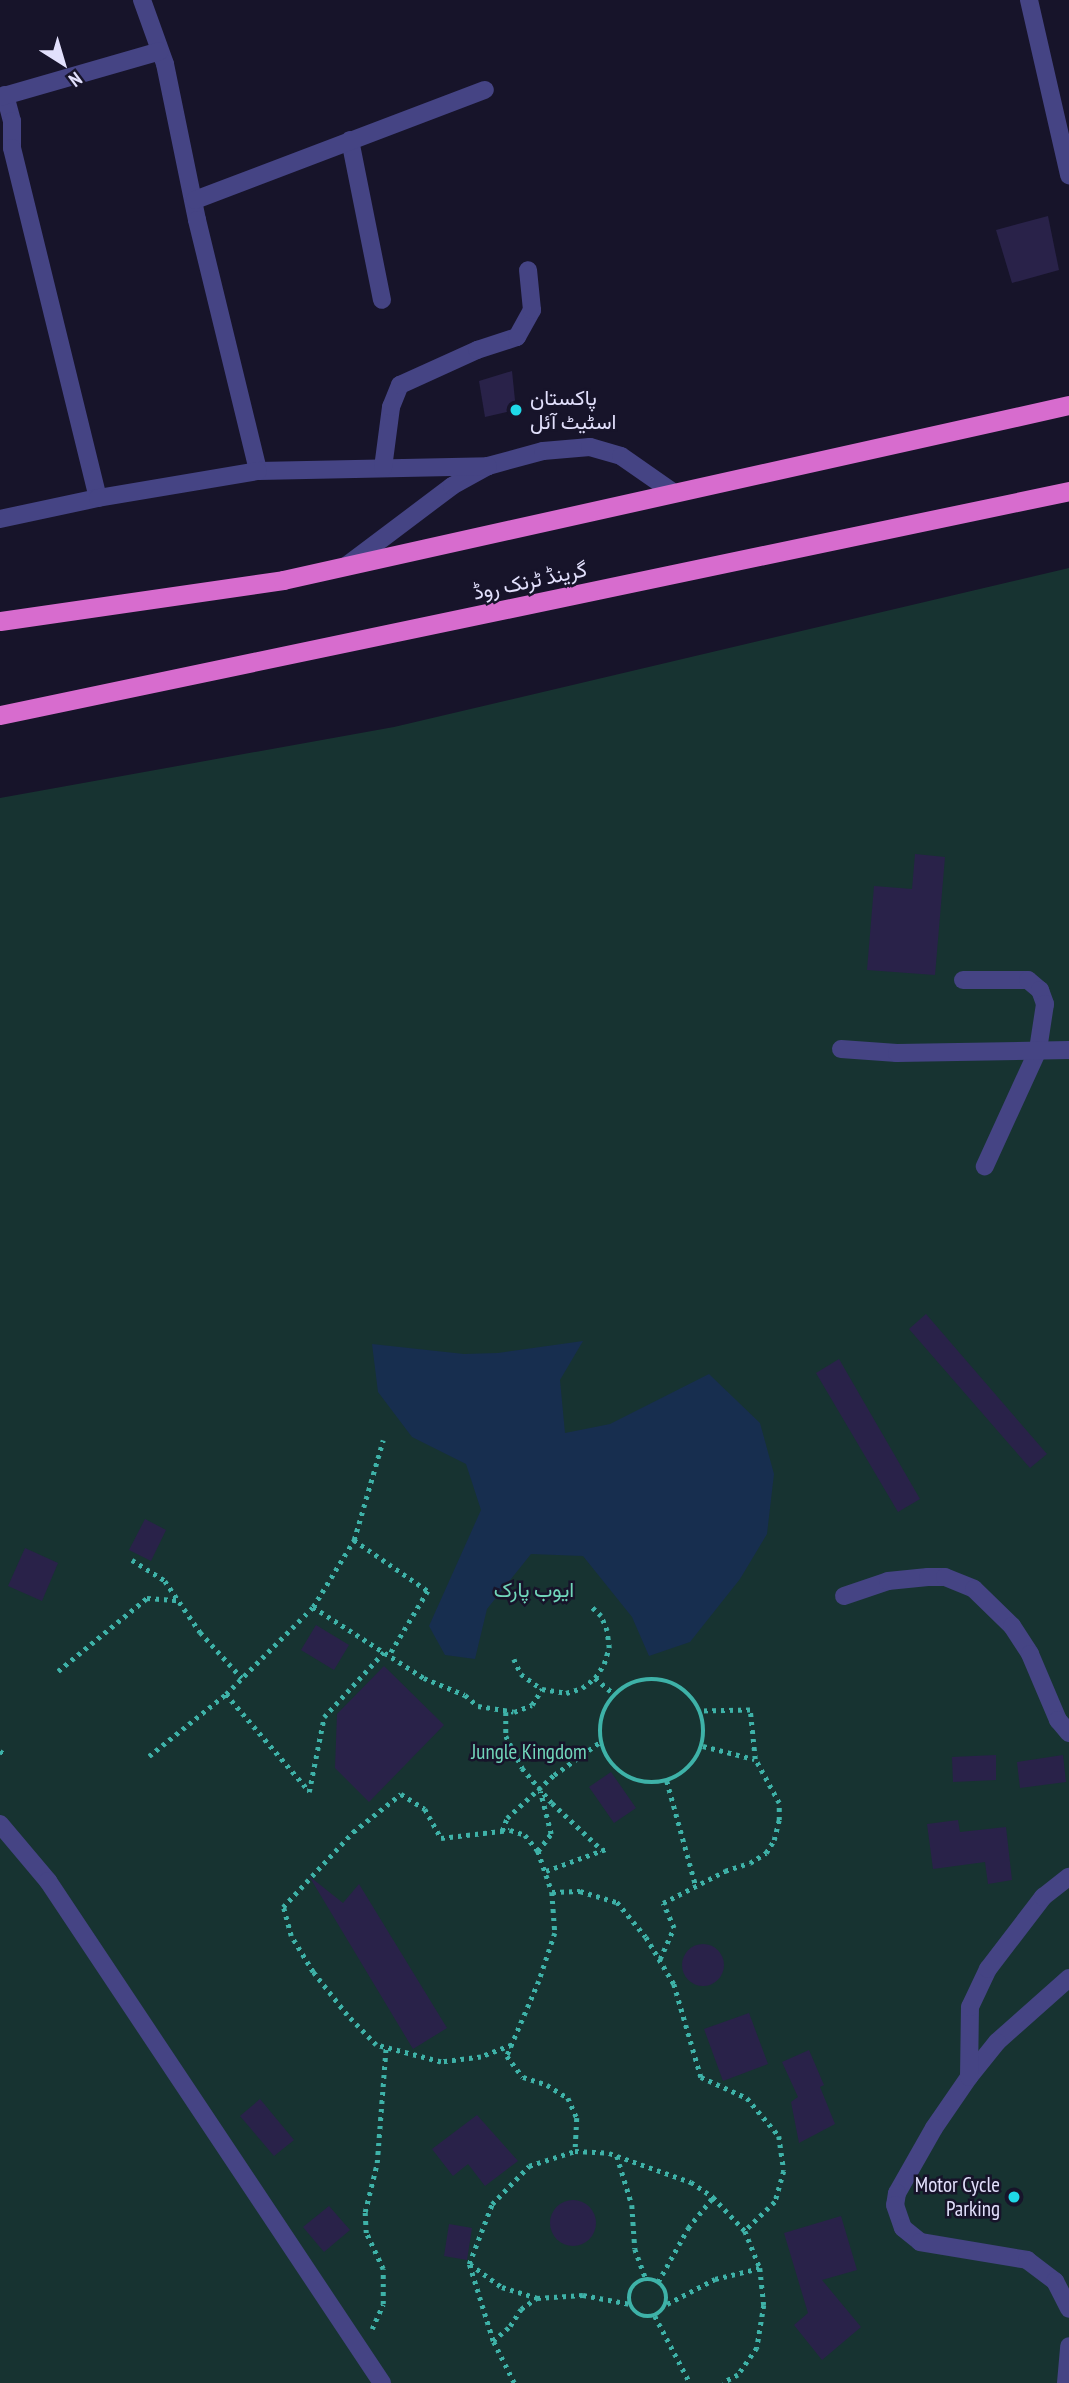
<!DOCTYPE html>
<html>
<head>
<meta charset="utf-8">
<style>
  body { margin:0 }
  #map { position:relative; width:1069px; height:2383px; overflow:hidden; background:#17142a; font-family:"PT Sans Narrow",Vazirmatn,sans-serif }
  div>[style] { position:absolute }
  [style*='--x'] { left:calc(var(--x)*1px); top:calc(var(--y)*1px); width:calc(var(--w)*1px); rotate:calc(var(--a)*1deg) }
  .green>* { inset:0; background:#173331 }
  .water>* { inset:0; background:#172e4f }
  .building>* { inset:0; background:#292249 }
  .round { border-radius:50% }
  .path>* { height:4.5px; margin-top:-2.25px; transform-origin:0; background:repeating-linear-gradient(90deg,#3eb2a8 0 3.5px,transparent 0 8.5px) }
  .path>.ring { margin:-2.25px; padding:0; box-sizing:content-box; background:none; border:4.5px solid #3eb2a8; border-radius:50% }
  .service>* { height:18px; margin:-9px; padding:0 9px; transform-origin:9px; border-radius:9px; background:#454484 }
  .minor>* { height:18px; margin:-9px; padding:0 9px; transform-origin:9px; border-radius:9px; background:#454484 }
  .tertiary>* { height:18px; margin:-9px; padding:0 9px; transform-origin:9px; border-radius:9px; background:#454484 }
  .trunk>* { height:19px; margin:-9.5px; padding:0 9.5px; transform-origin:9.5px; border-radius:9.5px; background:#d76cce }
  .dots>* { width:19px; height:19px; translate:-50% -50%; box-sizing:border-box; border:4px solid #17142a; border-radius:50% }
  span { translate:-50% -50%; white-space:nowrap; text-align:center; line-height:1.15; -webkit-text-stroke:5px #17142a; paint-order:stroke }
  .poi-label { font-size:21px; color:#e2e0fc }
  .left { translate:0 -50%; text-align:left }
  .right { translate:-100% -50%; text-align:right }
  .street-label { font-size:21px; color:#e2e0fc }
  .park-label { font-size:21px; color:#71d6ba }
  .north { position:absolute; left:28px; top:28px; width:70px; height:70px; -webkit-text-stroke:5px #17142a; paint-order:stroke; rotate:143deg; font-size:19px; font-weight:700; line-height:28px; text-align:center; color:#e2e0fc }
  .north::after { content:''; display:block; margin:auto; width:24px; height:32px; background:#e2e0fc; clip-path:polygon(50% 0,100% 100%,50% 72%,0 100%) }
</style>
</head>
<body>
<div id="map">
  <div class="green">
    <div style="clip-path:polygon(1069px 568px,1069px 2383px,0 2383px,0 798px,394px 727px)"></div>
  </div>
  <div class="water">
    <div style="clip-path:polygon(583px 1341px,560px 1380px,565px 1433px,610px 1424px,709px 1374px,760px 1423px,774px 1474px,767px 1534px,740px 1579px,690px 1642px,649px 1656px,632px 1617px,583px 1556px,531px 1554px,487px 1609px,475px 1659px,445px 1655px,429px 1626px,481px 1510px,466px 1464px,412px 1437px,378px 1392px,372px 1344px,464px 1354px,498px 1353px)"></div>
  </div>
  <div class="building">
    <div style="clip-path:polygon(1048px 216px,1059px 270px,1012px 283px,996px 230px)"></div>
    <div style="clip-path:polygon(512px 371px,516px 410px,485px 417px,479px 381px)"></div>
    <div style="clip-path:polygon(915px 854px,945px 857px,935px 975px,867px 970px,874px 886px,912px 889px)"></div>
    <div style="clip-path:polygon(926px 1314px,1047px 1454px,1030px 1468px,909px 1329px)"></div>
    <div style="clip-path:polygon(839px 1359px,920px 1499px,898px 1512px,816px 1373px)"></div>
    <div style="clip-path:polygon(145px 1519px,166px 1530px,151px 1561px,129px 1550px)"></div>
    <div style="clip-path:polygon(25px 1548px,58px 1563px,42px 1601px,8px 1586px)"></div>
    <div style="clip-path:polygon(316px 1625px,349px 1645px,334px 1670px,301px 1650px)"></div>
    <div style="clip-path:polygon(384px 1666px,444px 1725px,369px 1802px,335px 1768px,337px 1714px)"></div>
    <div style="clip-path:polygon(996px 1755px,996px 1780px,953px 1782px,952px 1757px)"></div>
    <div style="clip-path:polygon(1063px 1755px,1066px 1782px,1020px 1788px,1017px 1762px)"></div>
    <div style="clip-path:polygon(611px 1772px,636px 1808px,614px 1823px,589px 1787px)"></div>
    <div style="clip-path:polygon(958px 1820px,960px 1832px,1006px 1827px,1012px 1880px,988px 1884px,985px 1862px,933px 1869px,927px 1824px)"></div>
    <div style="clip-path:polygon(309px 1876px,343px 1903px,359px 1884px,447px 2028px,413px 2049px)"></div>
    <div class="round" style="left:682px;top:1944px;width:42px;height:42px"></div>
    <div style="clip-path:polygon(749px 2013px,768px 2064px,723px 2081px,704px 2029px)"></div>
    <div style="clip-path:polygon(809px 2050px,824px 2085px,820px 2087px,835px 2124px,799px 2143px,791px 2102px,798px 2097px,782px 2062px)"></div>
    <div style="clip-path:polygon(260px 2099px,294px 2140px,274px 2156px,240px 2116px)"></div>
    <div style="clip-path:polygon(477px 2115px,518px 2161px,485px 2186px,468px 2164px,453px 2176px,432px 2149px)"></div>
    <div class="round" style="left:550px;top:2200px;width:46px;height:46px"></div>
    <div style="clip-path:polygon(329px 2206px,350px 2230px,324px 2252px,303px 2227px)"></div>
    <div style="clip-path:polygon(841px 2216px,857px 2270px,822px 2280px,861px 2327px,822px 2360px,794px 2325px,808px 2313px,784px 2233px)"></div>
    <div style="clip-path:polygon(449px 2224px,472px 2228px,467px 2260px,444px 2256px)"></div>
  </div>
  <div class="path">
    <div style="--x:354;--y:1540;--w:90;--a:34.6"></div>
    <div style="--x:428;--y:1591;--w:76;--a:121"></div>
    <div style="--x:132;--y:1560;--w:39;--a:32"></div>
    <div style="--x:165;--y:1581;--w:62;--a:55.5"></div>
    <div style="--x:200;--y:1632;--w:62;--a:47.6"></div>
    <div style="--x:313;--y:1607;--w:132;--a:32.6"></div>
    <div style="--x:424;--y:1678;--w:44;--a:22.5"></div>
    <div style="--x:465;--y:1695;--w:17;--a:40"></div>
    <div style="--x:478;--y:1706;--w:36;--a:9"></div>
    <div style="--x:514;--y:1712;--w:19;--a:-21"></div>
    <div style="--x:532;--y:1705;--w:19;--a:-58"></div>
    <div style="--x:514;--y:1659;--w:17;--a:65"></div>
    <div style="--x:521;--y:1674;--w:26;--a:36"></div>
    <div style="--x:542;--y:1689;--w:24;--a:9"></div>
    <div style="--x:566;--y:1693;--w:17;--a:-17"></div>
    <div style="--x:582;--y:1688;--w:16;--a:-38"></div>
    <div style="--x:595;--y:1678;--w:17;--a:-57"></div>
    <div style="--x:604;--y:1664;--w:17;--a:-73"></div>
    <div style="--x:609;--y:1648;--w:17;--a:-97"></div>
    <div style="--x:607;--y:1631;--w:16;--a:-112"></div>
    <div style="--x:601;--y:1616;--w:16;--a:-137"></div>
    <div style="--x:58;--y:1671;--w:115;--a:-39.4"></div>
    <div style="--x:147;--y:1598;--w:31;--a:4"></div>
    <div style="--x:595;--y:1678;--w:25;--a:40"></div>
    <div class="ring" style="left:600px;top:1679px;width:99.5px;height:99.5px"></div>
    <div style="--x:226;--y:1694;--w:128;--a:49.4"></div>
    <div style="--x:506;--y:1712;--w:24;--a:90"></div>
    <div style="--x:506;--y:1736;--w:36;--a:63"></div>
    <div style="--x:522;--y:1768;--w:46;--a:49.4"></div>
    <div style="--x:552;--y:1803;--w:69;--a:43.2"></div>
    <div style="--x:703;--y:1746;--w:53;--a:14.3"></div>
    <div style="--x:0;--y:1751;--w:7;--a:34"></div>
    <div style="--x:149;--y:1756;--w:99;--a:-38.8"></div>
    <div style="--x:226;--y:1694;--w:123;--a:-45"></div>
    <div style="--x:313;--y:1607;--w:79;--a:-58.5"></div>
    <div style="--x:354;--y:1540;--w:104;--a:-73.8"></div>
    <div style="--x:667;--y:1781;--w:109;--a:74.6"></div>
    <div style="--x:309;--y:1792;--w:76;--a:-78.7"></div>
    <div style="--x:324;--y:1717;--w:88;--a:-47.3"></div>
    <div style="--x:502;--y:1831;--w:14;--a:-69"></div>
    <div style="--x:507;--y:1818;--w:64;--a:-42.5"></div>
    <div style="--x:554;--y:1775;--w:57;--a:-35.7"></div>
    <div style="--x:538;--y:1851;--w:21;--a:-53"></div>
    <div style="--x:551;--y:1834;--w:44;--a:-104.3"></div>
    <div style="--x:546;--y:1871;--w:67;--a:-20.1"></div>
    <div style="--x:552;--y:1892;--w:28;--a:-2"></div>
    <div style="--x:580;--y:1891;--w:39;--a:17"></div>
    <div style="--x:617;--y:1902;--w:45;--a:50.4"></div>
    <div style="--x:646;--y:1937;--w:55;--a:59.2"></div>
    <div style="--x:674;--y:1984;--w:97;--a:73.8"></div>
    <div style="--x:701;--y:2077;--w:51;--a:24.5"></div>
    <div style="--x:747;--y:2098;--w:50;--a:49.9"></div>
    <div style="--x:779;--y:2136;--w:35;--a:82"></div>
    <div style="--x:784;--y:2171;--w:32;--a:106"></div>
    <div style="--x:775;--y:2202;--w:42;--a:136"></div>
    <div style="--x:660;--y:1959;--w:34;--a:-66"></div>
    <div style="--x:674;--y:1928;--w:27;--a:-114"></div>
    <div style="--x:663;--y:1903;--w:70;--a:-27.3"></div>
    <div style="--x:725;--y:1871;--w:26;--a:-18"></div>
    <div style="--x:750;--y:1863;--w:19;--a:-32"></div>
    <div style="--x:766;--y:1853;--w:15;--a:-58"></div>
    <div style="--x:774;--y:1840;--w:21;--a:-76"></div>
    <div style="--x:779;--y:1820;--w:17;--a:-90"></div>
    <div style="--x:779;--y:1803;--w:50;--a:-118.6"></div>
    <div style="--x:755;--y:1759;--w:49;--a:-95.8"></div>
    <div style="--x:750;--y:1710;--w:49;--a:178.8"></div>
    <div style="--x:512;--y:2045;--w:33;--a:159"></div>
    <div style="--x:481;--y:2057;--w:40;--a:172.9"></div>
    <div style="--x:441;--y:2062;--w:67;--a:-165.3"></div>
    <div style="--x:376;--y:2045;--w:42;--a:-134"></div>
    <div style="--x:347;--y:2015;--w:55;--a:-128.3"></div>
    <div style="--x:313;--y:1972;--w:42;--a:-121.4"></div>
    <div style="--x:291;--y:1936;--w:30;--a:-105"></div>
    <div style="--x:283;--y:1907;--w:103;--a:-47"></div>
    <div style="--x:353;--y:1832;--w:61;--a:-38.4"></div>
    <div style="--x:401;--y:1794;--w:28;--a:32"></div>
    <div style="--x:425;--y:1809;--w:33;--a:61"></div>
    <div style="--x:441;--y:1838;--w:69;--a:-6.6"></div>
    <div style="--x:510;--y:1830;--w:16;--a:18"></div>
    <div style="--x:525;--y:1835;--w:21;--a:51"></div>
    <div style="--x:538;--y:1851;--w:43;--a:71.1"></div>
    <div style="--x:552;--y:1892;--w:41;--a:85.8"></div>
    <div style="--x:555;--y:1933;--w:51;--a:108.4"></div>
    <div style="--x:539;--y:1981;--w:82;--a:113.1"></div>
    <div style="--x:507;--y:2056;--w:26;--a:53"></div>
    <div style="--x:523;--y:2077;--w:25;--a:18"></div>
    <div style="--x:547;--y:2085;--w:25;--a:32"></div>
    <div style="--x:568;--y:2098;--w:22;--a:66"></div>
    <div style="--x:577;--y:2118;--w:33;--a:93"></div>
    <div style="--x:617;--y:2156;--w:51;--a:73"></div>
    <div style="--x:632;--y:2205;--w:44;--a:86.1"></div>
    <div style="--x:635;--y:2249;--w:32;--a:70"></div>
    <div style="--x:470;--y:2264;--w:39;--a:36"></div>
    <div style="--x:502;--y:2287;--w:37;--a:17"></div>
    <div style="--x:537;--y:2298;--w:46;--a:-3.7"></div>
    <div style="--x:583;--y:2295;--w:48;--a:10.8"></div>
    <div class="ring" style="left:629px;top:2279px;width:33.5px;height:33.5px"></div>
    <div style="--x:658;--y:2282;--w:62;--a:-60.9"></div>
    <div style="--x:688;--y:2228;--w:40;--a:-51"></div>
    <div style="--x:667;--y:2304;--w:54;--a:-27.5"></div>
    <div style="--x:715;--y:2279;--w:46;--a:-13.7"></div>
    <div style="--x:655;--y:2316;--w:76;--a:62.4"></div>
    <div style="--x:372;--y:2329;--w:27;--a:-66"></div>
    <div style="--x:383;--y:2304;--w:35;--a:-90"></div>
    <div style="--x:383;--y:2269;--w:40;--a:-115"></div>
    <div style="--x:366;--y:2233;--w:21;--a:-93"></div>
    <div style="--x:365;--y:2212;--w:50;--a:-76.2"></div>
    <div style="--x:377;--y:2163;--w:116;--a:-85.6"></div>
    <div style="--x:493;--y:2341;--w:23;--a:-41"></div>
    <div style="--x:510;--y:2326;--w:20;--a:-57"></div>
    <div style="--x:521;--y:2309;--w:19;--a:-35"></div>
    <div style="--x:514;--y:2383;--w:47;--a:-116.6"></div>
    <div style="--x:493;--y:2341;--w:81;--a:-107.3"></div>
    <div style="--x:469;--y:2264;--w:64;--a:-69"></div>
    <div style="--x:492;--y:2204;--w:53;--a:-45.8"></div>
    <div style="--x:529;--y:2166;--w:48;--a:-18.1"></div>
    <div style="--x:575;--y:2151;--w:34;--a:3"></div>
    <div style="--x:609;--y:2153;--w:87;--a:19.5"></div>
    <div style="--x:691;--y:2182;--w:27;--a:34"></div>
    <div style="--x:713;--y:2197;--w:47;--a:46.7"></div>
    <div style="--x:745;--y:2231;--w:40;--a:68"></div>
    <div style="--x:760;--y:2268;--w:37;--a:84"></div>
    <div style="--x:764;--y:2305;--w:44;--a:99.2"></div>
    <div style="--x:757;--y:2348;--w:33;--a:125"></div>
    <div style="--x:738;--y:2375;--w:17;--a:152"></div>
  </div>
  <div class="service">
    <div style="--x:346;--y:566;--w:133;--a:-37"></div>
    <div style="--x:452;--y:486;--w:41;--a:-29.1"></div>
    <div style="--x:488;--y:466;--w:57;--a:-15.3"></div>
    <div style="--x:543;--y:451;--w:47;--a:-4.9"></div>
    <div style="--x:590;--y:447;--w:32;--a:16"></div>
    <div style="--x:621;--y:456;--w:65;--a:34.9"></div>
    <div style="--x:963;--y:980;--w:65;--a:0"></div>
    <div style="--x:1028;--y:980;--w:16;--a:40"></div>
    <div style="--x:1040;--y:990;--w:15;--a:70"></div>
    <div style="--x:1045;--y:1004;--w:47;--a:98.7"></div>
    <div style="--x:1038;--y:1050;--w:128;--a:114.6"></div>
    <div style="--x:841;--y:1049;--w:56;--a:4.1"></div>
    <div style="--x:897;--y:1053;--w:172;--a:-1"></div>
    <div style="--x:844;--y:1596;--w:46;--a:-18.8"></div>
    <div style="--x:888;--y:1581;--w:40;--a:-5.7"></div>
    <div style="--x:928;--y:1577;--w:17;--a:0"></div>
    <div style="--x:945;--y:1577;--w:31;--a:22"></div>
    <div style="--x:974;--y:1589;--w:53;--a:44.2"></div>
    <div style="--x:1012;--y:1626;--w:33;--a:57"></div>
    <div style="--x:1030;--y:1654;--w:72;--a:67"></div>
    <div style="--x:1058;--y:1720;--w:17;--a:50"></div>
    <div style="--x:0;--y:1824;--w:75;--a:49.9"></div>
    <div style="--x:48;--y:1881;--w:603;--a:56.36"></div>
  </div>
  <div class="minor">
    <div style="--x:142;--y:0;--w:68;--a:70.2"></div>
    <div style="--x:165;--y:64;--w:159;--a:78.4"></div>
    <div style="--x:197;--y:220;--w:258;--a:76.3"></div>
    <div style="--x:258;--y:471;--w:230;--a:-1.2"></div>
    <div style="--x:5;--y:95;--w:27;--a:75"></div>
    <div style="--x:12;--y:121;--w:27;--a:90"></div>
    <div style="--x:12;--y:148;--w:360;--a:76.2"></div>
    <div style="--x:0;--y:97;--w:166;--a:-16"></div>
    <div style="--x:350;--y:140;--w:163;--a:78.7"></div>
    <div style="--x:195;--y:200;--w:310;--a:-20.8"></div>
    <div style="--x:383;--y:468;--w:62;--a:-82.5"></div>
    <div style="--x:391;--y:407;--w:24;--a:-68"></div>
    <div style="--x:400;--y:385;--w:85;--a:-24.4"></div>
    <div style="--x:477;--y:350;--w:42;--a:-18"></div>
    <div style="--x:517;--y:337;--w:31;--a:-61"></div>
    <div style="--x:532;--y:310;--w:40;--a:-95.7"></div>
    <div style="--x:0;--y:519;--w:100;--a:-12.1"></div>
    <div style="--x:98;--y:498;--w:162;--a:-9.6"></div>
    <div style="--x:1069;--y:1978;--w:96;--a:138.4"></div>
    <div style="--x:997;--y:2042;--w:45;--a:128.7"></div>
    <div style="--x:969;--y:2077;--w:62;--a:124.5"></div>
    <div style="--x:934;--y:2128;--w:75;--a:119.6"></div>
    <div style="--x:897;--y:2193;--w:12;--a:99"></div>
    <div style="--x:895;--y:2205;--w:24;--a:71"></div>
    <div style="--x:903;--y:2228;--w:22;--a:39"></div>
    <div style="--x:920;--y:2242;--w:109;--a:9.5"></div>
    <div style="--x:1027;--y:2260;--w:35;--a:37"></div>
    <div style="--x:1055;--y:2281;--w:31;--a:63"></div>
    <div style="--x:969;--y:2077;--w:70;--a:-89.2"></div>
    <div style="--x:970;--y:2007;--w:42;--a:-64.7"></div>
    <div style="--x:988;--y:1969;--w:91;--a:-52.6"></div>
    <div style="--x:1043;--y:1897;--w:33;--a:-38"></div>
    <div style="--x:1066;--y:2383;--w:37;--a:-85"></div>
  </div>
  <div class="tertiary">
    <div style="--x:1029;--y:0;--w:180;--a:77.1"></div>
  </div>
  <div class="trunk">
    <div style="--x:0;--y:621;--w:286;--a:-8.2"></div>
    <div style="--x:283;--y:580;--w:805;--a:-12.55"></div>
    <div style="--x:0;--y:715;--w:1092;--a:-11.83"></div>
  </div>
  <div class="dots">
    <div style="left:516px;top:410px;background:#1fd9e8"></div>
    <div style="left:1014px;top:2197px;background:#1fd9e8"></div>
  </div>
  <div class="poi-label">
    <span class="left" style="left:530px;top:410px">پاکستان<br>اسٹیٹ آئل</span>
    <span class="right" style="left:1000px;top:2197px">Motor Cycle<br>Parking</span>
  </div>
  <div class="street-label">
    <span style="left:530px;top:581px;rotate:-12deg">گرینڈ ٹرنک روڈ</span>
  </div>
  <div class="park-label">
    <span style="left:534px;top:1590px">ایوب پارک</span>
    <span style="left:529px;top:1752px">Jungle Kingdom</span>
  </div>
  <div class="north">N</div>
</div>
</body>
</html>
